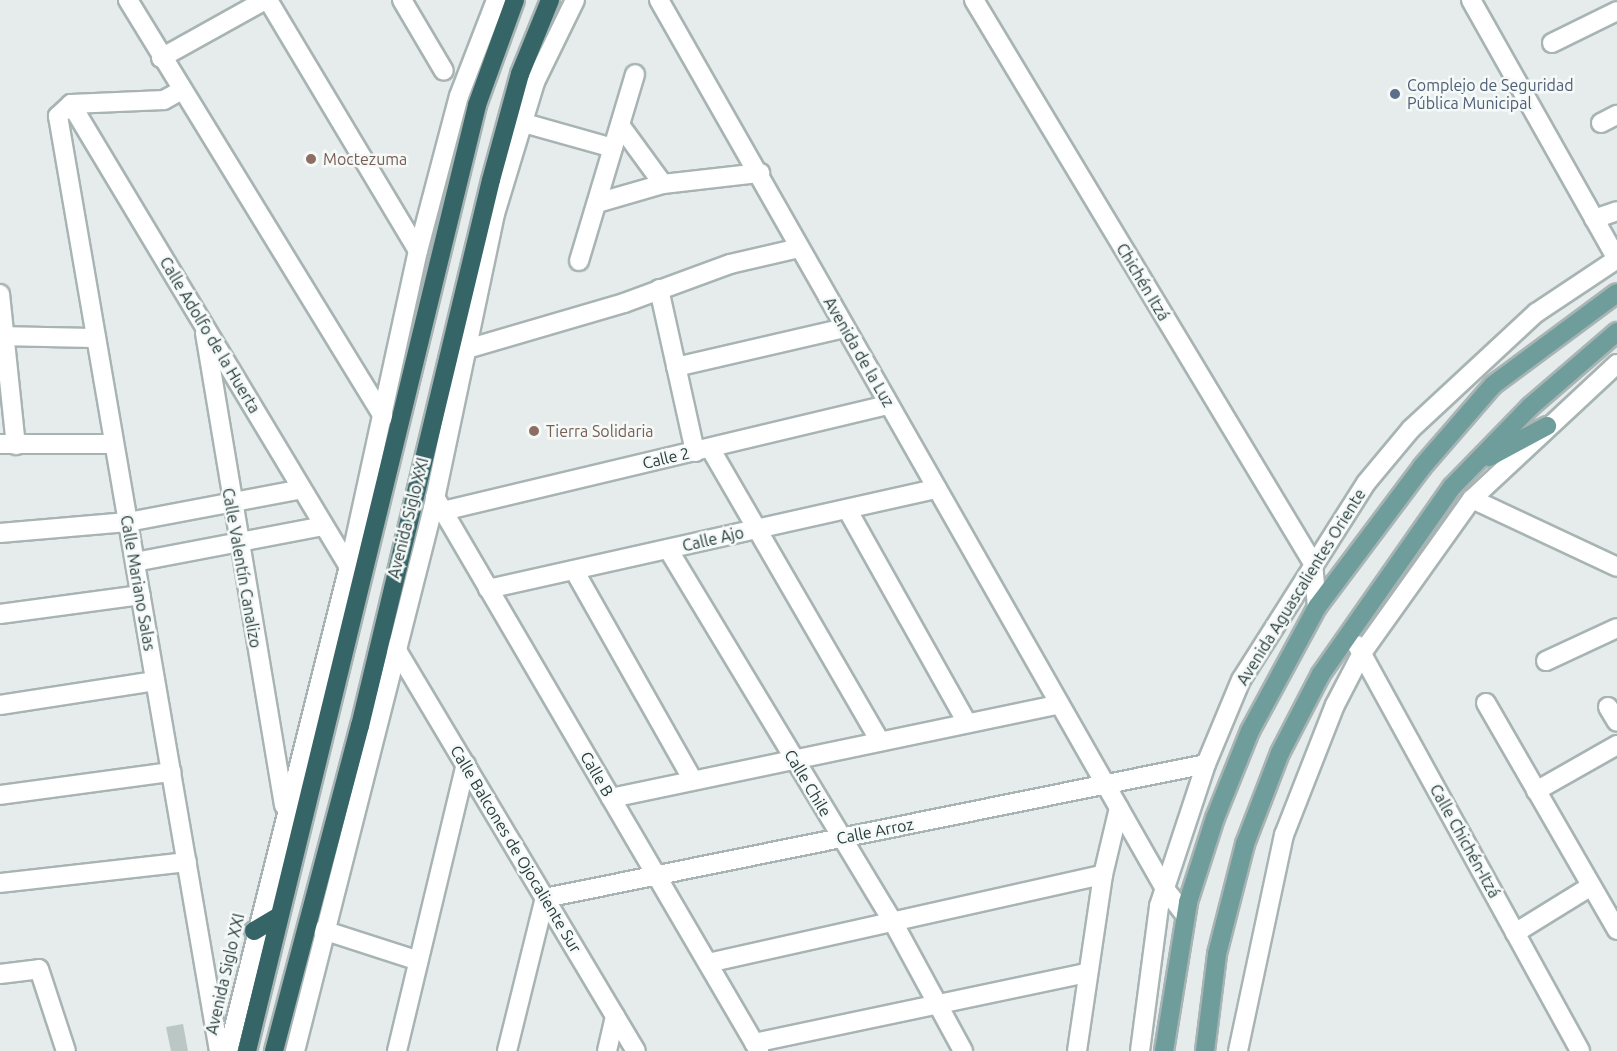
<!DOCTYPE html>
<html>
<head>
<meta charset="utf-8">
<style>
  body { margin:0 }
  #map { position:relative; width:1617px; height:1051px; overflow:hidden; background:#e5eceb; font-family:Ubuntu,sans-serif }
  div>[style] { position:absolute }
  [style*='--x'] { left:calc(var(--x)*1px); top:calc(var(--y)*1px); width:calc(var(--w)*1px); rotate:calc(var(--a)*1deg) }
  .building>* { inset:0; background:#bac7c4 }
  .roads { filter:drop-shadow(2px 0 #a8b4b3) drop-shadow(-2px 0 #a8b4b3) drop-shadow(0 2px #a8b4b3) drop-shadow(0 -2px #a8b4b3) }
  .minor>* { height:18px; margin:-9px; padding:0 9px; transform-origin:9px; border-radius:9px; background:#fff }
  .major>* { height:18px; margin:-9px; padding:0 9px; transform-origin:9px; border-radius:9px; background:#6e9d9b }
  .highway>* { height:18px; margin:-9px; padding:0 9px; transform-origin:9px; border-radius:9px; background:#356566 }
  .dots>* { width:16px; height:16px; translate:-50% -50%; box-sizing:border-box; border:3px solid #f5f9f8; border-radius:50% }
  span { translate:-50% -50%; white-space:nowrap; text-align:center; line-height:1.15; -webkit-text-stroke:5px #f5f9f8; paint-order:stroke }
  .service-label { font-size:16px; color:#4e5e75 }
  .left { translate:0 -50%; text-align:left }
  .education-label { font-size:16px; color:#785e54 }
  .street-label { font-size:16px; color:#263c3b }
</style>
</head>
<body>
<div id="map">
  <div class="building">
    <div style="clip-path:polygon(183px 1024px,188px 1051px,171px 1051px,166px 1027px)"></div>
  </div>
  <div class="roads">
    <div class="minor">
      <div style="--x:128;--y:0;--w:489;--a:58.5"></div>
      <div style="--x:268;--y:0;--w:292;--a:59.1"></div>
      <div style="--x:402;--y:0;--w:82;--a:59.4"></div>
      <div style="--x:659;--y:0;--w:1023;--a:60.35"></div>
      <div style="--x:1165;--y:889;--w:33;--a:52"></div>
      <div style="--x:974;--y:0;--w:657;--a:58.95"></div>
      <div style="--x:1313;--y:563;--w:44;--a:84.8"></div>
      <div style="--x:1471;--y:0;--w:297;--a:60.6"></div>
      <div style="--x:1552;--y:43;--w:72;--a:-26.2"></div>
      <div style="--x:161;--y:58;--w:119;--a:-29.1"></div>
      <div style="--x:182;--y:90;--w:21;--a:151"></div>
      <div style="--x:164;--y:100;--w:93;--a:177.5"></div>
      <div style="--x:71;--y:104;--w:18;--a:137"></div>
      <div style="--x:58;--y:116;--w:949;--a:80.23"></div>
      <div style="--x:71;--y:104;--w:540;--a:59.02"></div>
      <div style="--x:524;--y:123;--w:92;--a:15.7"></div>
      <div style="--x:1601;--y:123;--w:18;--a:-27"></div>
      <div style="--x:620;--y:125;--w:73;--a:53.9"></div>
      <div style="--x:597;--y:203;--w:69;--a:-16.1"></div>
      <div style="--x:663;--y:184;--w:98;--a:-6.5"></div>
      <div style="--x:1594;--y:219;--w:24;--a:-19"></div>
      <div style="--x:579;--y:261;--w:195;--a:-73.3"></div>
      <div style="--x:659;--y:289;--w:167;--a:77.5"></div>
      <div style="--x:0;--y:294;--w:152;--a:84"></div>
      <div style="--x:205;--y:333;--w:479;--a:80.5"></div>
      <div style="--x:0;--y:336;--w:96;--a:1.2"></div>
      <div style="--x:470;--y:348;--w:160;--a:-16.3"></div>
      <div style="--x:624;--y:303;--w:113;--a:-20.2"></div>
      <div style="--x:730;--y:264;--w:71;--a:-13.1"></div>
      <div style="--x:676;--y:367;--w:173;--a:-13"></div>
      <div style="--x:0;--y:444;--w:114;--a:0"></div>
      <div style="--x:710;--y:448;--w:339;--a:59.9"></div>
      <div style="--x:435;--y:497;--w:642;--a:59.68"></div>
      <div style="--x:1472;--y:499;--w:160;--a:25.1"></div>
      <div style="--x:847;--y:509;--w:245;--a:60.7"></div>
      <div style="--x:443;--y:511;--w:458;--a:-13.4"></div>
      <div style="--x:0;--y:533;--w:128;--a:-4.9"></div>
      <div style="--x:128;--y:522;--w:177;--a:-10.7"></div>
      <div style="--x:668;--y:549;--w:436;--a:58.9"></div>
      <div style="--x:893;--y:922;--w:147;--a:61.5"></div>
      <div style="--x:135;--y:562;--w:192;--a:-10.8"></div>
      <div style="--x:574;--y:570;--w:241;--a:60.5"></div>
      <div style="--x:488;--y:589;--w:460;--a:-12.6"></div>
      <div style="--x:0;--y:614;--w:142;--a:-7.7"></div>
      <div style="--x:1357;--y:645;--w:463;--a:61.2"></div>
      <div style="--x:395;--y:647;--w:470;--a:59.2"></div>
      <div style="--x:1546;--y:661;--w:78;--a:-24.9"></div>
      <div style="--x:1486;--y:703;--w:262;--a:60"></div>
      <div style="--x:0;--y:705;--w:157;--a:-8.8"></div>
      <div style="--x:1608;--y:707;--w:17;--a:59"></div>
      <div style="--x:1536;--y:791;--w:93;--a:-29.6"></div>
      <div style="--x:0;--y:795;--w:173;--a:-7.7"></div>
      <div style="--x:611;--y:798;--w:458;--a:-11.8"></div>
      <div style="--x:0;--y:883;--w:188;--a:-6.4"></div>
      <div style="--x:323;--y:930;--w:98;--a:17.9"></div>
      <div style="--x:1515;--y:933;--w:89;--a:-31.7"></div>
      <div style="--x:708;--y:963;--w:405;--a:-12.6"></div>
      <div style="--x:0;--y:974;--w:39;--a:-7"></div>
      <div style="--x:39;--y:969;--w:86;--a:71.8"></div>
      <div style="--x:754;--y:1043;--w:339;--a:-11.9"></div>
      <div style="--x:228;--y:1051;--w:499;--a:-76"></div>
      <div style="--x:349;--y:567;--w:323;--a:-77.7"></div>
      <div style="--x:418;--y:251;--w:160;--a:-75.2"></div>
      <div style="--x:459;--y:96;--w:103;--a:-68.9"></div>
      <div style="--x:295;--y:1051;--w:560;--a:-75.74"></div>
      <div style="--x:433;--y:508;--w:300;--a:-78.1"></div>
      <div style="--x:495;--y:214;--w:138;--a:-73.1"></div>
      <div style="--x:535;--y:82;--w:91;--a:-64"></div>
      <div style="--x:397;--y:1051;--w:295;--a:-76.5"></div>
      <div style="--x:507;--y:1051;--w:158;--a:-76.1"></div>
      <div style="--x:545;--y:898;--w:674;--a:-11.46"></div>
      <div style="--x:607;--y:1051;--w:36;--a:-77"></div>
      <div style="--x:1077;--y:1051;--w:178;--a:-81.6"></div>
      <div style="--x:1103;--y:875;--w:69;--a:-76.6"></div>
      <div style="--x:1140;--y:1051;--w:146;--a:-82.5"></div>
      <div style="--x:1159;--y:906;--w:150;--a:-71.7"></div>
      <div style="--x:1206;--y:764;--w:91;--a:-67.4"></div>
      <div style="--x:1241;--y:680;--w:233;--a:-57.6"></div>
      <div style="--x:1366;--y:483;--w:70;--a:-50.2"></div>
      <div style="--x:1411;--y:429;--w:171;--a:-42.9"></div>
      <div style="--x:1536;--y:313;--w:97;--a:-33.7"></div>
      <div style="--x:1238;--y:1051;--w:221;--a:-78"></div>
      <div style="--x:1284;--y:835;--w:140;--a:-68.6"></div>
      <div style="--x:1335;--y:705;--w:59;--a:-62.6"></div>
      <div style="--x:1362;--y:653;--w:189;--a:-54.5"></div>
      <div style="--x:1472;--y:499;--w:198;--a:-43"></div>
    </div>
    <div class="major">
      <div style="--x:1489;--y:457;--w:66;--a:-28.1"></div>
      <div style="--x:1164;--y:1051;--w:151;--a:-80.8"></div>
      <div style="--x:1188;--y:902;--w:88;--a:-72.2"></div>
      <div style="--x:1215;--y:818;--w:94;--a:-68.1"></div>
      <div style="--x:1250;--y:731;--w:141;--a:-61.6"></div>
      <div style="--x:1317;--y:607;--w:175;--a:-53.1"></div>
      <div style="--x:1422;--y:467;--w:108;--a:-49.1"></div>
      <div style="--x:1493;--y:385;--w:154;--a:-36.6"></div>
      <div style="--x:1205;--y:1051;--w:98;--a:-82.9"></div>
      <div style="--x:1217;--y:954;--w:114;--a:-75.7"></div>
      <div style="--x:1245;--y:844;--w:97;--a:-69"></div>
      <div style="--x:1280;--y:753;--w:89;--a:-62.6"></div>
      <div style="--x:1321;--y:674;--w:228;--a:-55"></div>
      <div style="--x:1452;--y:487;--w:112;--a:-45.7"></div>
      <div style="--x:1530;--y:407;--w:115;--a:-40.8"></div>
    </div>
    <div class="highway">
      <div style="--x:254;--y:931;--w:27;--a:-31"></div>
      <div style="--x:247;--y:1051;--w:974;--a:-76.33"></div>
      <div style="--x:477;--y:105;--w:112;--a:-70.1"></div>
      <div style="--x:274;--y:1051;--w:336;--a:-75.2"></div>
      <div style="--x:360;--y:726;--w:561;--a:-76.51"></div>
      <div style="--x:491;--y:180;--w:110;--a:-74.7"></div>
      <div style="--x:520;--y:74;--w:80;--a:-67.9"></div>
    </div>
  </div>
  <div class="dots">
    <div style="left:1395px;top:94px;background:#5c6f8a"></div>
    <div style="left:311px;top:159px;background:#8d6e63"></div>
    <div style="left:534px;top:431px;background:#8d6e63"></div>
  </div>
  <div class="service-label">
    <span class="left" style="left:1407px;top:94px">Complejo de Seguridad<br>Pública Municipal</span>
  </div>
  <div class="education-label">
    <span class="left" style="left:323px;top:159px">Moctezuma</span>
    <span class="left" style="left:546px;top:431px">Tierra Solidaria</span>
  </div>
  <div class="street-label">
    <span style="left:1143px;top:282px;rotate:59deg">Chichén Itzá</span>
    <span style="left:210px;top:335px;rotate:59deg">Calle Adolfo de la Huerta</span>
    <span style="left:859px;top:352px;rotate:60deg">Avenida de la Luz</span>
    <span style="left:666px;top:458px;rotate:-13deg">Calle 2</span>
    <span style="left:408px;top:518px;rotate:-76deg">Avenida Siglo XXI</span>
    <span style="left:713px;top:539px;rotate:-13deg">Calle Ajo</span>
    <span style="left:242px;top:568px;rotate:80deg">Calle Valentín Canalizo</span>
    <span style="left:138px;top:583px;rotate:80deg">Calle Mariano Salas</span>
    <span style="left:1301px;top:587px;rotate:-58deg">Avenida Aguascalientes Oriente</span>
    <span style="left:597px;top:774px;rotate:60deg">Calle B</span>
    <span style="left:808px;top:783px;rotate:59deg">Calle Chile</span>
    <span style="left:875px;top:831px;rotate:-11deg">Calle Arroz</span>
    <span style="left:1465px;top:841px;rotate:61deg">Calle Chichén-Itzá</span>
    <span style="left:516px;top:849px;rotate:59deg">Calle Balcones de Ojocaliente Sur</span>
    <span style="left:225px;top:974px;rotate:-77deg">Avenida Siglo XXI</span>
  </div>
</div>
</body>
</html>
